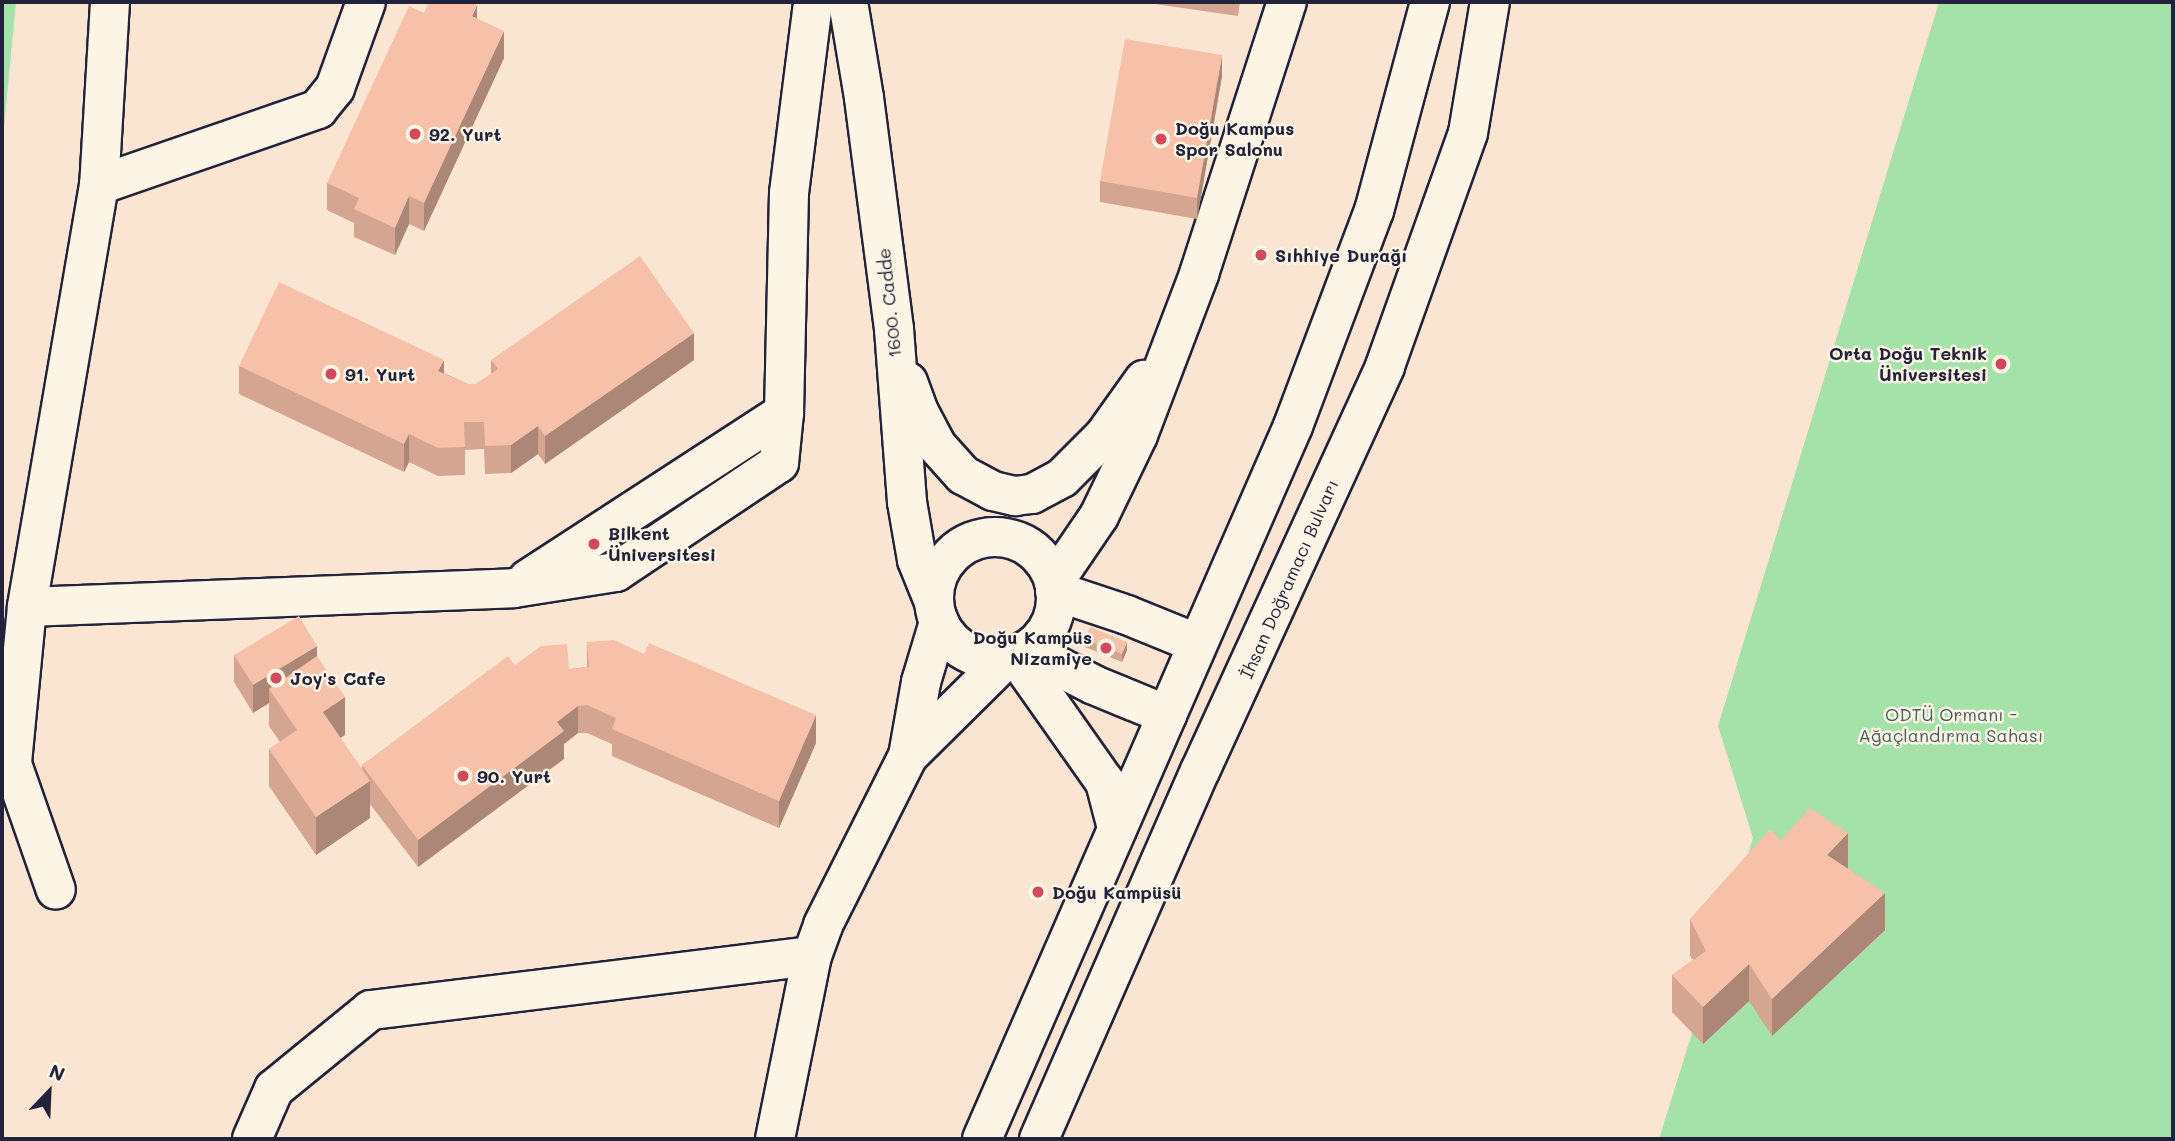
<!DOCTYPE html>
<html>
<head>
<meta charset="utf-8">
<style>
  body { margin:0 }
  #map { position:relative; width:2175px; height:1141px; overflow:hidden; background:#fae5d3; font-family:Mali,sans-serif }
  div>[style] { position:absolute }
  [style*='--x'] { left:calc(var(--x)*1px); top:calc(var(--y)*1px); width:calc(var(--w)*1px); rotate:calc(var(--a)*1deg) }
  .green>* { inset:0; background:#a5e2a9 }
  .roads { filter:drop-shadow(2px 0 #22223b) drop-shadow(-2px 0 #22223b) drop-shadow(0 2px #22223b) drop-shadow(0 -2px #22223b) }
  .minor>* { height:38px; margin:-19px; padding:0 19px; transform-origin:19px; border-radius:19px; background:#fcf5e5 }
  .minor>.ring { margin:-19px; padding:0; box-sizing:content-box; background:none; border:38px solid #fcf5e5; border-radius:50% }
  .major>* { height:38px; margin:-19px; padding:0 19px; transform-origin:19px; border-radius:19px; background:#fcf5e5 }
  .wall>* { inset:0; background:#d4a591 }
  .shaded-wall>* { inset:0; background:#ac8676 }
  .building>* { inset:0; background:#f6c0a9 }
  .dots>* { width:19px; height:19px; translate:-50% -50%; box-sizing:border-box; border:4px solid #fcf5e5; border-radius:50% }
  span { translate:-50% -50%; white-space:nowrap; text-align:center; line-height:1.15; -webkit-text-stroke:5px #fcf5e5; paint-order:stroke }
  .poi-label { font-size:18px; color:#22223b; font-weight:700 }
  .left { translate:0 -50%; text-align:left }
  .right { translate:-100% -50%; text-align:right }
  .street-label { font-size:18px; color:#22223b }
  .park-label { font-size:18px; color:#495c5c }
  .frame { position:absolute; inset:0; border:4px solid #22223b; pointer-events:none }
  .north { position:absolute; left:14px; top:1057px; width:70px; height:70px; -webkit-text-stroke:5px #fcf5e5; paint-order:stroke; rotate:23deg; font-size:19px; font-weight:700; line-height:28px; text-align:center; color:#22223b }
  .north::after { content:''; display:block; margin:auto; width:24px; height:32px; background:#22223b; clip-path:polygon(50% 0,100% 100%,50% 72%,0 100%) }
</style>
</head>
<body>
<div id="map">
  <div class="green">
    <div style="clip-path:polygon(2px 2px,16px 2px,2px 148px)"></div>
    <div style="clip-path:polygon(1939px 2px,2173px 2px,2173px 1139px,1659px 1139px,1753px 838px,1718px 726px)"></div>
  </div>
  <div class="roads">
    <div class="minor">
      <div style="--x:110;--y:2;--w:183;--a:93.4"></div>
      <div style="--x:99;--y:185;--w:428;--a:99.7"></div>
      <div style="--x:27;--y:607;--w:487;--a:-2.2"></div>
      <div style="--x:514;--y:588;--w:103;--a:-8.9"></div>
      <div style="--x:616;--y:572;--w:196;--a:-33.8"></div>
      <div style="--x:779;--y:463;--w:50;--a:-84.3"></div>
      <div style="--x:784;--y:413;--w:220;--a:-88.7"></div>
      <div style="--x:789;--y:193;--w:193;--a:-82.8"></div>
      <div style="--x:848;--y:2;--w:97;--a:80.5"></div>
      <div style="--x:864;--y:98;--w:233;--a:82.6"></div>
      <div style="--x:894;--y:329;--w:173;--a:85.7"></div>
      <div style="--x:907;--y:502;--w:59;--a:80.2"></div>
      <div style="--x:917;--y:560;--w:45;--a:68"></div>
      <div style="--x:99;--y:185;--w:232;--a:-19.1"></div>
      <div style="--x:318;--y:109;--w:27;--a:-51"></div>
      <div style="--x:335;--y:88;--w:91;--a:-70.2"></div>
      <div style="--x:908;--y:382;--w:32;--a:70"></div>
      <div style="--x:919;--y:412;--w:38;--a:62"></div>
      <div style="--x:937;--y:446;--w:39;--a:48"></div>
      <div style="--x:963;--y:475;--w:34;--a:28"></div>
      <div style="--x:993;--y:491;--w:23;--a:13"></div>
      <div style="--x:1015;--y:496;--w:17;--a:-7"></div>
      <div style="--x:1032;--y:494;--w:34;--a:-28"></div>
      <div style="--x:1062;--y:478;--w:59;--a:-45"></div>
      <div style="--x:1104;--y:436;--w:69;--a:-54.5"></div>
      <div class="ring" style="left:934px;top:537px;width:84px;height:84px"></div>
      <div style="--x:528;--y:579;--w:305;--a:-33"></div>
      <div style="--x:1054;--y:582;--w:80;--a:-55.7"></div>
      <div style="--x:1099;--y:516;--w:90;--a:-64.3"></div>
      <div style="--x:1138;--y:435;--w:172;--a:-69.2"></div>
      <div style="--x:1199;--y:274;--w:286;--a:-72.1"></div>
      <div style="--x:1055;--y:591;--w:76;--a:18.4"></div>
      <div style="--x:1127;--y:615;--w:74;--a:22.1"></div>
      <div style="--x:27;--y:607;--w:158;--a:95.5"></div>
      <div style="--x:12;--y:764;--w:133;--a:70.8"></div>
      <div style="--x:1026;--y:650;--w:76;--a:27.2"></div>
      <div style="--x:1094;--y:685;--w:79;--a:22.3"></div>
      <div style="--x:1016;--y:656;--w:154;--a:54.8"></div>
      <div style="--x:1105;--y:782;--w:48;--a:75.4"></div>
      <div style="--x:908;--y:756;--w:139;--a:-44.7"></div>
      <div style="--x:252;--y:1139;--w:55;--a:-66.3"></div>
      <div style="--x:274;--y:1089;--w:125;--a:-39.2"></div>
      <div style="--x:371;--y:1010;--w:444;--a:-7"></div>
      <div style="--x:775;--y:1139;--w:187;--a:-78.6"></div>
      <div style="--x:812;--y:956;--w:33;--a:-70"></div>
      <div style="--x:823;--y:925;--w:189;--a:-63.3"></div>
      <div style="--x:908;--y:756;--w:75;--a:-80"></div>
      <div style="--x:921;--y:682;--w:63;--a:-73.3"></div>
    </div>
    <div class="major">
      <div style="--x:982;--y:1139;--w:778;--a:-66.43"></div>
      <div style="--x:1293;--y:426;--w:230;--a:-69.4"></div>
      <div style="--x:1374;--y:211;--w:216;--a:-75"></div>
      <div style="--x:1039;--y:1139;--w:402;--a:-66.4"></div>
      <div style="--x:1200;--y:771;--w:445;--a:-65.4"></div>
      <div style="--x:1385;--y:366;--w:247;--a:-70.4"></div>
      <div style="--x:1468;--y:133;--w:133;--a:-80.5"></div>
    </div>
  </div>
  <div class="wall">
    <div style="clip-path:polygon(1141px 2px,1240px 2px,1238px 16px)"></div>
    <div style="clip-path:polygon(477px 19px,504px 58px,424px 231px,409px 224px,395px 255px,354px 237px,354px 223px,327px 210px,327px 183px)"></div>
    <div style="clip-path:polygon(1222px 76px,1197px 219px,1100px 202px,1100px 181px)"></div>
    <div style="clip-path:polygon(491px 360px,694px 360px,545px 464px,538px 454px,511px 473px,485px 474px,484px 449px,465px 450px,465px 475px,438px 476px,409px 462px,404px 472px,239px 394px,239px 366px,444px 373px,468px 384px,476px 384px,491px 374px)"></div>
    <div style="clip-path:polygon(1085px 639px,1127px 650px,1122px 662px,1085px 647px)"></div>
    <div style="clip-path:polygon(587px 642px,816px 743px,779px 828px,612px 756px,612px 744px,587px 733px,578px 733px,564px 744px,564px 759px,418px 867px,370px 804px,370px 818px,316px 855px,269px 786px,269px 749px,280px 742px,269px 726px,269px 703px,253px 713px,234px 682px,234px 655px,317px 656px,345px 735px,340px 738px,362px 769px,362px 765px,515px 665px,569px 669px,587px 667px)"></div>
    <div style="clip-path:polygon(1781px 840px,1848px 869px,1885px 930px,1772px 1036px,1749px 1001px,1703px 1044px,1672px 1012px,1672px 975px,1693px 960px,1690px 956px,1690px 919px)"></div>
  </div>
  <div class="shaded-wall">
    <div style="clip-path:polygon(477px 5px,477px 32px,472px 16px)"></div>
    <div style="clip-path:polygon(504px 31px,504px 58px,424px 231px,424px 203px)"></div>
    <div style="clip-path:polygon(1222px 55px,1222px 76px,1197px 219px,1197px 198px)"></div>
    <div style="clip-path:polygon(409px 196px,409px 224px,395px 255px,395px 228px)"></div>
    <div style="clip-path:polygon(694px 333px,694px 360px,545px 464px,545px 436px)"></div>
    <div style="clip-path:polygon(444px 360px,444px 388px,438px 371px)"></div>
    <div style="clip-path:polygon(538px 426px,538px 454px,511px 473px,511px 445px)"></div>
    <div style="clip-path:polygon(409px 434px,409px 462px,404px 472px,404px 444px)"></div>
    <div style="clip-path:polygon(1127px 642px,1127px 650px,1122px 662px,1122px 654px)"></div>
    <div style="clip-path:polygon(317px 646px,317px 674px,269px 689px,269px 703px,253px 713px,253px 685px)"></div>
    <div style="clip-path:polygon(345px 697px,345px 735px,323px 749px,323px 712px)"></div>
    <div style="clip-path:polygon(578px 706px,578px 733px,564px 744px,564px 759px,418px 867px,418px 840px,557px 722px)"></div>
    <div style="clip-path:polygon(816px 715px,816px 743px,779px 828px,779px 801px)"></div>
    <div style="clip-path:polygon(370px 781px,370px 818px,316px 855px,316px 817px)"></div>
    <div style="clip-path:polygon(1848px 833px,1848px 870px,1827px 855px)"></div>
    <div style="clip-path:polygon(1885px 893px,1885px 930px,1772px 1036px,1772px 999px)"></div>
    <div style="clip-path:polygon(1749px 964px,1749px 1001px,1703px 1044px,1703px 1007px)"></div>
  </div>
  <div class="building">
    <div style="clip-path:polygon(429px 2px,470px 2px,477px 5px,472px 16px,504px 31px,424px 203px,409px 196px,395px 228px,354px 209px,359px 198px,327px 183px,409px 6px,424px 13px)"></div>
    <div style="clip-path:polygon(1125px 39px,1222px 55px,1197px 198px,1100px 181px)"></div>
    <div style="clip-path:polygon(640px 256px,694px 333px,545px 436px,538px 426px,511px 445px,485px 446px,484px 422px,464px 422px,465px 447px,438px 448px,409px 434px,404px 444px,239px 366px,279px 282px,444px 360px,438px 371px,468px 384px,476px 384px,498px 369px,491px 360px)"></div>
    <div style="clip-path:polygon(299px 616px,317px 646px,253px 685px,234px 655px)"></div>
    <div style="clip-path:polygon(1090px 627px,1127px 642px,1122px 654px,1085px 639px)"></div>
    <div style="clip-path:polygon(614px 640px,644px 654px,649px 643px,816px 715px,779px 801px,612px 729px,616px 718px,587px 705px,578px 706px,557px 722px,564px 731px,418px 840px,362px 765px,508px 656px,515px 665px,541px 646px,567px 644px,569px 669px,589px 667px,587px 642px)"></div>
    <div style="clip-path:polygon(317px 656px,345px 697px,323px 712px,370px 781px,316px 817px,269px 749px,297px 730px,269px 689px)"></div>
    <div style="clip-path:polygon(1810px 808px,1848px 833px,1827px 855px,1885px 893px,1772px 999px,1749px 964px,1703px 1007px,1672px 975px,1706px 951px,1690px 919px,1770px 829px,1781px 840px)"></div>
  </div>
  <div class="dots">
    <div style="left:415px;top:134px;background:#d1495b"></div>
    <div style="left:1161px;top:139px;background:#d1495b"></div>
    <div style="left:1261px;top:255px;background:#d1495b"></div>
    <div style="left:2001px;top:364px;background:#d1495b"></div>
    <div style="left:331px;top:374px;background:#d1495b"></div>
    <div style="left:594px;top:544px;background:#d1495b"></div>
    <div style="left:1106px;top:648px;background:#d1495b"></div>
    <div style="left:276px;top:678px;background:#d1495b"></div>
    <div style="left:463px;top:776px;background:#d1495b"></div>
    <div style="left:1038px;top:892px;background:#d1495b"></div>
  </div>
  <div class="poi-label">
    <span class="left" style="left:1175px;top:139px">Doğu Kampus<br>Spor Salonu</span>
    <span class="left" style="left:429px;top:134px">92. Yurt</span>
    <span class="left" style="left:1275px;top:255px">Sıhhiye Durağı</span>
    <span class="right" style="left:1987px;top:364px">Orta Doğu Teknik<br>Üniversitesi</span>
    <span class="left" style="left:345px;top:374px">91. Yurt</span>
    <span class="left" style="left:608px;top:544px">Bilkent<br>Üniversitesi</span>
    <span class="right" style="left:1092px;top:648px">Doğu Kampüs<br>Nizamiye</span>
    <span class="left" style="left:290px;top:678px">Joy's Cafe</span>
    <span class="left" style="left:477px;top:776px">90. Yurt</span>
    <span class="left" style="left:1052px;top:892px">Doğu Kampüsü</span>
  </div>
  <div class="street-label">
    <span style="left:889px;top:303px;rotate:-96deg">1600. Cadde</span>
    <span style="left:1289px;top:579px;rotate:-66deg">İhsan Doğramacı Bulvarı</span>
  </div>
  <div class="park-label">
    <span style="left:1951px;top:725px">ODTÜ Ormanı -<br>Ağaçlandırma Sahası</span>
  </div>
  <div class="frame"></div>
  <div class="north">N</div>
</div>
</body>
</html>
